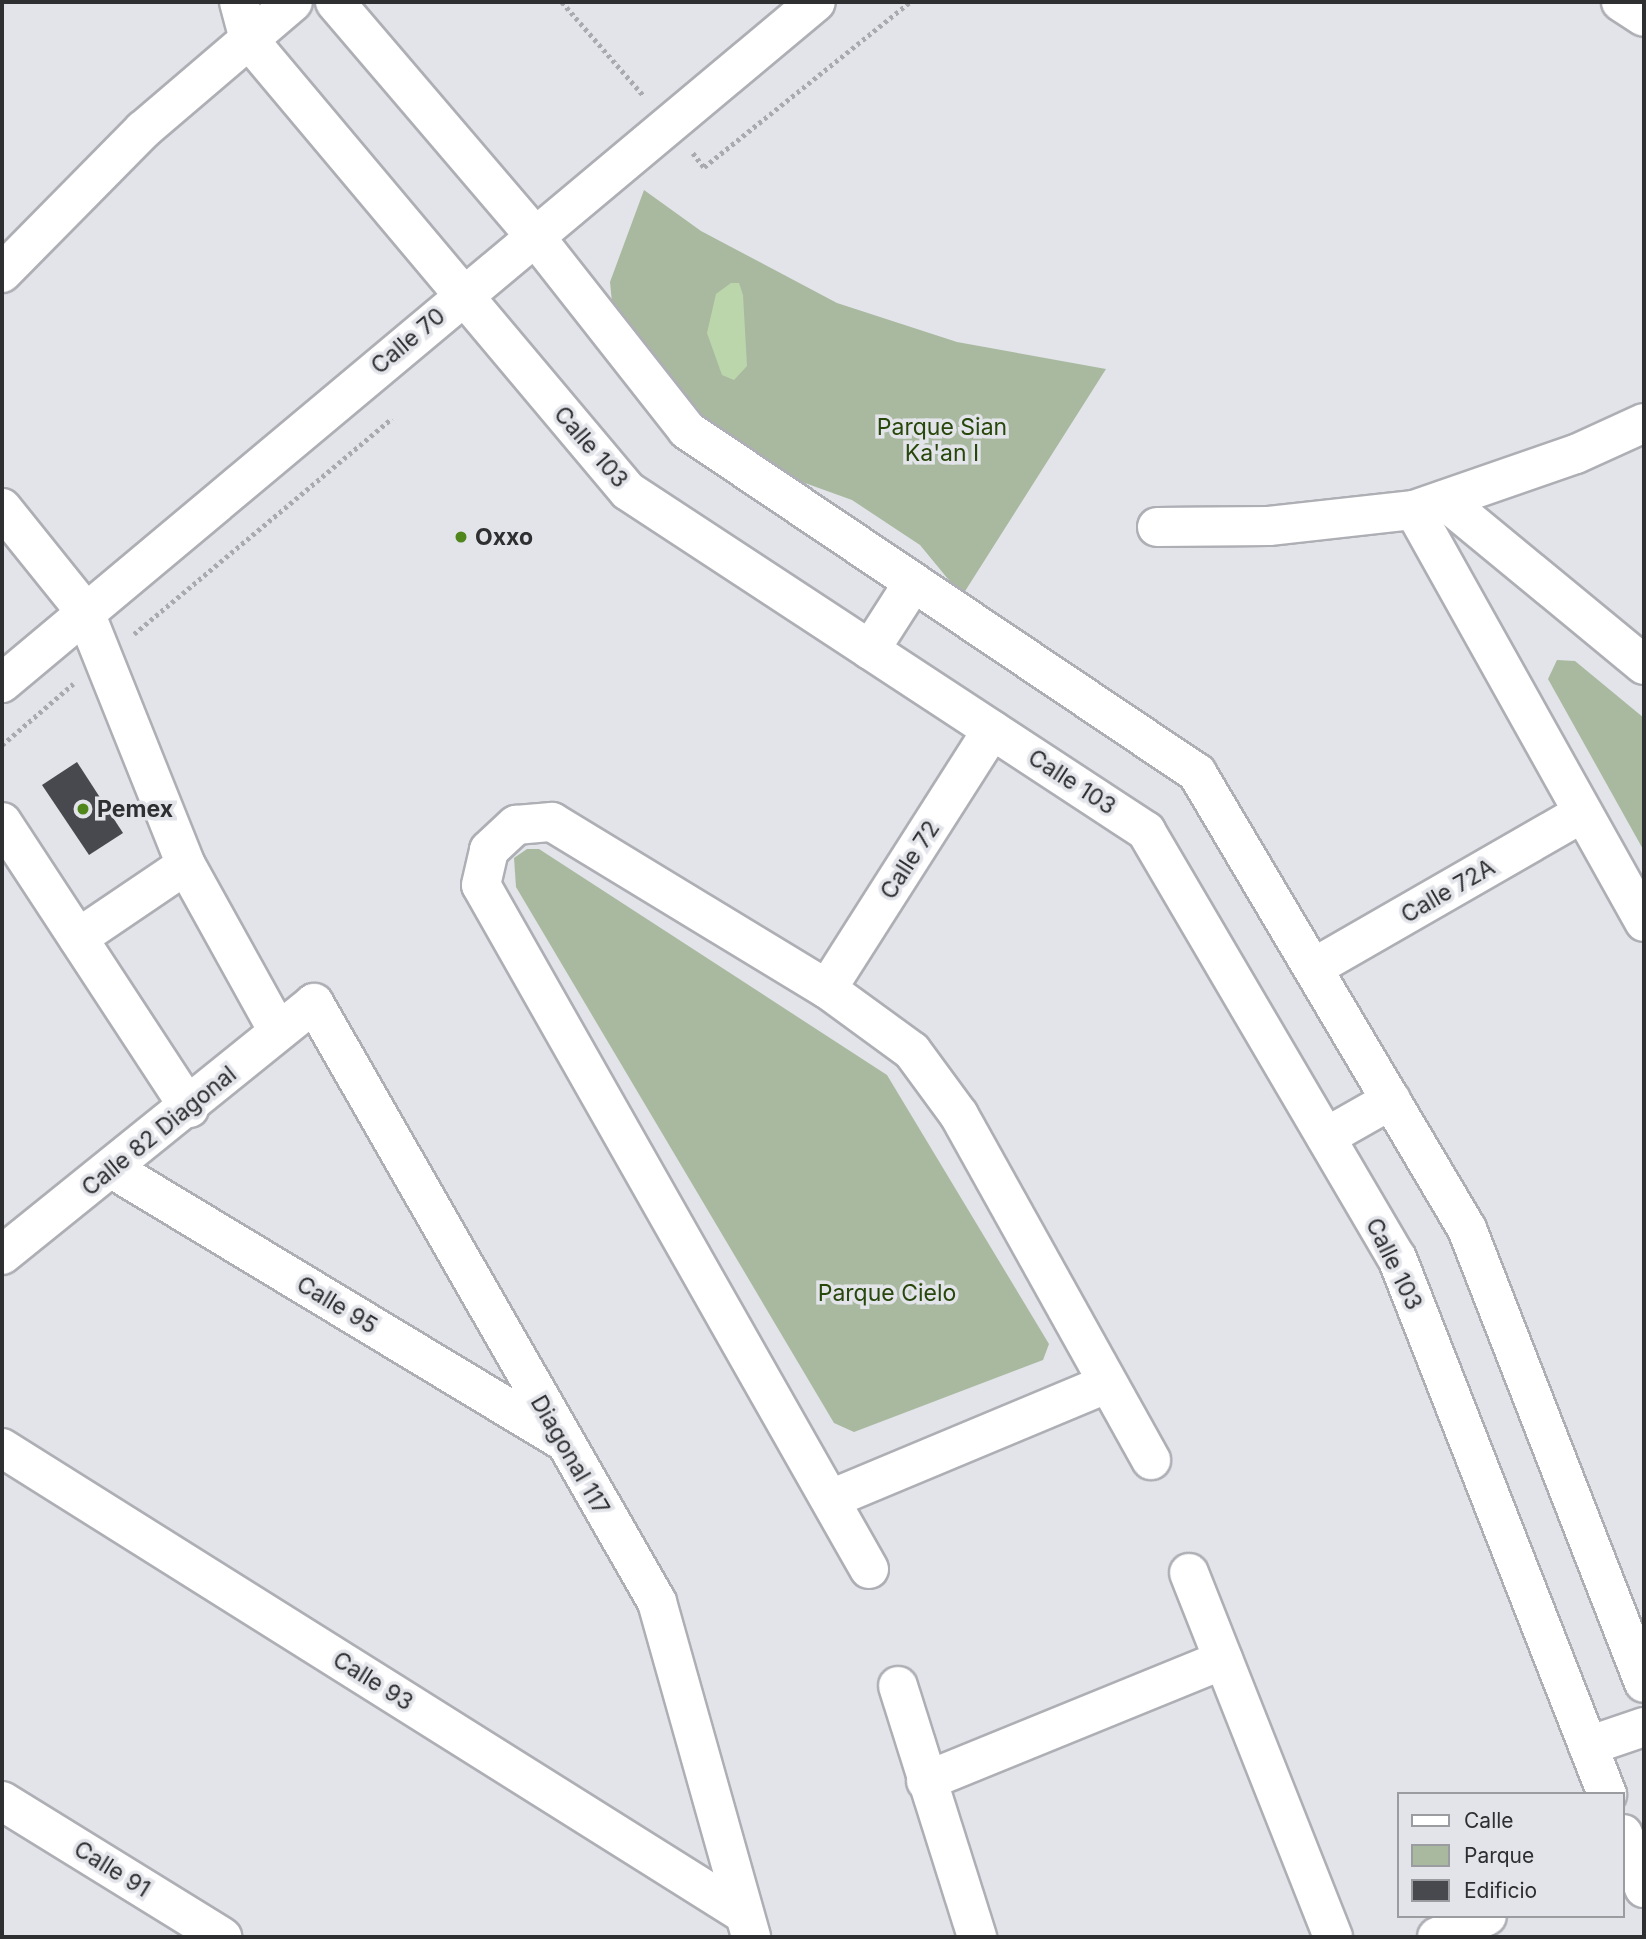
<!DOCTYPE html>
<html>
<head>
<meta charset="utf-8">
<style>
  body { margin:0 }
  #map { position:relative; width:1646px; height:1939px; overflow:hidden; background:#e2e4ea; font-family:Inter,sans-serif }
  div>[style] { position:absolute }
  [style*='--x'] { left:calc(var(--x)*1px); top:calc(var(--y)*1px); width:calc(var(--w)*1px); rotate:calc(var(--a)*1deg) }
  .green>* { inset:0; background:#a9b99f }
  .water>* { inset:0; background:#bcd6ac }
  .building>* { inset:0; background:#48494e }
  .path>* { height:4.5px; margin-top:-2.25px; transform-origin:0; background:repeating-linear-gradient(90deg,#a8aaaf 0 3.5px,transparent 0 7px) }
  .roads { filter:drop-shadow(2px 0 #aeafb5) drop-shadow(-2px 0 #aeafb5) drop-shadow(0 2px #aeafb5) drop-shadow(0 -2px #aeafb5) }
  .minor>* { height:38px; margin:-19px; padding:0 19px; transform-origin:19px; border-radius:19px; background:#fff }
  .major>* { height:38px; margin:-19px; padding:0 19px; transform-origin:19px; border-radius:19px; background:#fff }
  .dots>* { width:19px; height:19px; translate:-50% -50%; box-sizing:border-box; border:4px solid #e2e4ea; border-radius:50% }
  span { translate:-50% -50%; white-space:nowrap; text-align:center; line-height:1.15; -webkit-text-stroke:7px #e2e4ea; paint-order:stroke }
  .street-label { font-size:23px; color:#2e2f31 }
  .park-label { font-size:23px; color:#28470a }
  .poi-label { font-size:23px; color:#2e2f31; font-weight:700 }
  .left { translate:0 -50%; text-align:left }
  .frame { position:absolute; inset:0; border:4px solid #2e2f31; pointer-events:none }
  .legend { position:absolute; left:1397px; top:1792px; width:228px; height:126px; box-sizing:border-box; background:#e2e4ea; border:2px solid #9a9ca0; margin:0; padding:9px 12px; list-style:none; font-size:21px; color:#2e2f31 }
  .legend li { display:flex; align-items:center; gap:14px; height:35px }
  .legend b { width:35px; border:2px solid #9a9ca0 }
</style>
</head>
<body>
<div id="map">
  <div class="green">
    <div style="clip-path:polygon(644px 190px,701px 231px,837px 303px,957px 342px,1106px 369px,962px 596px,920px 545px,852px 500px,758px 466px,685px 415px,613px 313px,610px 282px)"></div>
    <div style="clip-path:polygon(1557px 660px,1575px 661px,1644px 718px,1644px 851px,1548px 679px)"></div>
    <div style="clip-path:polygon(527px 849px,539px 849px,887px 1075px,1049px 1344px,1043px 1360px,854px 1432px,834px 1423px,516px 887px,514px 858px)"></div>
  </div>
  <div class="water">
    <div style="clip-path:polygon(731px 283px,739px 283px,743px 295px,747px 366px,734px 380px,722px 375px,707px 333px,716px 294px)"></div>
  </div>
  <div class="building">
    <div style="clip-path:polygon(77px 762px,123px 833px,89px 855px,42px 785px)"></div>
  </div>
  <div class="path">
    <div style="--x:562;--y:2;--w:125;--a:48.9"></div>
    <div style="--x:693;--y:153;--w:18;--a:52"></div>
    <div style="--x:704;--y:167;--w:264;--a:-38.7"></div>
    <div style="--x:134;--y:634;--w:336;--a:-39.9"></div>
    <div style="--x:2;--y:745;--w:94;--a:-40.7"></div>
  </div>
  <div class="roads">
    <div class="minor">
      <div style="--x:239;--y:2;--w:39;--a:75"></div>
      <div style="--x:1444;--y:500;--w:259;--a:39.5"></div>
      <div style="--x:1414;--y:510;--w:472;--a:60.8"></div>
      <div style="--x:1157;--y:527;--w:112;--a:-0.5"></div>
      <div style="--x:1269;--y:526;--w:146;--a:-6.3"></div>
      <div style="--x:1414;--y:510;--w:171;--a:-19.1"></div>
      <div style="--x:1576;--y:454;--w:75;--a:-24.5"></div>
      <div style="--x:84;--y:610;--w:275;--a:68.2"></div>
      <div style="--x:186;--y:865;--w:190;--a:61"></div>
      <div style="--x:2;--y:822;--w:342;--a:56.8"></div>
      <div style="--x:78;--y:938;--w:130;--a:-34.1"></div>
      <div style="--x:1313;--y:968;--w:311;--a:-29.9"></div>
      <div style="--x:827;--y:989;--w:307;--a:-57.5"></div>
      <div style="--x:114;--y:1170;--w:519;--a:31.12"></div>
      <div style="--x:2;--y:1255;--w:401;--a:-38.9"></div>
      <div style="--x:314;--y:1003;--w:690;--a:60.2"></div>
      <div style="--x:657;--y:1602;--w:348;--a:74.3"></div>
      <div style="--x:2;--y:1448;--w:876;--a:32.13"></div>
      <div style="--x:831;--y:1499;--w:298;--a:-22.7"></div>
      <div style="--x:869;--y:1569;--w:786;--a:-119.56"></div>
      <div style="--x:481;--y:885;--w:36;--a:-77"></div>
      <div style="--x:489;--y:850;--w:37;--a:-43"></div>
      <div style="--x:516;--y:825;--w:36;--a:-5"></div>
      <div style="--x:552;--y:822;--w:322;--a:31.3"></div>
      <div style="--x:827;--y:989;--w:105;--a:36.1"></div>
      <div style="--x:912;--y:1051;--w:79;--a:53.7"></div>
      <div style="--x:959;--y:1115;--w:395;--a:60.9"></div>
      <div style="--x:1189;--y:1573;--w:391;--a:68.4"></div>
      <div style="--x:898;--y:1686;--w:263;--a:72.5"></div>
      <div style="--x:926;--y:1781;--w:321;--a:-22.2"></div>
      <div style="--x:2;--y:1801;--w:259;--a:31.7"></div>
      <div style="--x:1437;--y:1937;--w:54;--a:-22.8"></div>
    </div>
    <div class="major">
      <div style="--x:335;--y:2;--w:305;--a:49.5"></div>
      <div style="--x:533;--y:234;--w:249;--a:51.8"></div>
      <div style="--x:687;--y:430;--w:615;--a:33.92"></div>
      <div style="--x:1197;--y:773;--w:530;--a:59.37"></div>
      <div style="--x:1467;--y:1229;--w:487;--a:68.7"></div>
      <div style="--x:1621;--y:2;--w:27;--a:33"></div>
      <div style="--x:249;--y:40;--w:589;--a:49.96"></div>
      <div style="--x:628;--y:491;--w:620;--a:33.28"></div>
      <div style="--x:1146;--y:831;--w:495;--a:59.6"></div>
      <div style="--x:1397;--y:1258;--w:576;--a:68.61"></div>
      <div style="--x:2;--y:273;--w:201;--a:-45.4"></div>
      <div style="--x:143;--y:130;--w:197;--a:-40.5"></div>
      <div style="--x:2;--y:508;--w:131;--a:51.2"></div>
      <div style="--x:870;--y:650;--w:76;--a:-57.4"></div>
      <div style="--x:2;--y:683;--w:1061;--a:-39.92"></div>
      <div style="--x:1326;--y:1137;--w:75;--a:-29.6"></div>
      <div style="--x:1588;--y:1746;--w:59;--a:-18.7"></div>
      <div style="--x:1623;--y:1834;--w:58;--a:68.7"></div>
    </div>
  </div>
  <div class="dots">
    <div style="left:461px;top:537px;background:#51861d"></div>
    <div style="left:83px;top:809px;background:#51861d"></div>
  </div>
  <div class="street-label">
    <span style="left:408px;top:341px;rotate:-40deg">Calle 70</span>
    <span style="left:591px;top:447px;rotate:49deg">Calle 103</span>
    <span style="left:1072px;top:782px;rotate:33deg">Calle 103</span>
    <span style="left:910px;top:860px;rotate:-57deg">Calle 72</span>
    <span style="left:1448px;top:891px;rotate:-30deg">Calle 72A</span>
    <span style="left:159px;top:1131px;rotate:-39deg">Calle 82 Diagonal</span>
    <span style="left:1394px;top:1264px;rotate:64deg">Calle 103</span>
    <span style="left:337px;top:1305px;rotate:31deg">Calle 95</span>
    <span style="left:570px;top:1455px;rotate:60deg">Diagonal 117</span>
    <span style="left:373px;top:1681px;rotate:32deg">Calle 93</span>
    <span style="left:112px;top:1869px;rotate:32deg">Calle 91</span>
  </div>
  <div class="park-label">
    <span style="left:942px;top:440px">Parque Sian<br>Ka'an I</span>
    <span style="left:887px;top:1293px">Parque Cielo</span>
  </div>
  <div class="poi-label">
    <span class="left" style="left:475px;top:537px">Oxxo</span>
    <span class="left" style="left:97px;top:809px">Pemex</span>
  </div>
  <div class="frame"></div>
  <ul class="legend">
  <li><b style="height:9px;background:#fff"></b>Calle</li>
  <li><b style="height:19px;background:#a9b99f"></b>Parque</li>
  <li><b style="height:19px;background:#48494e"></b>Edificio</li>
  </ul>
</div>
</body>
</html>
